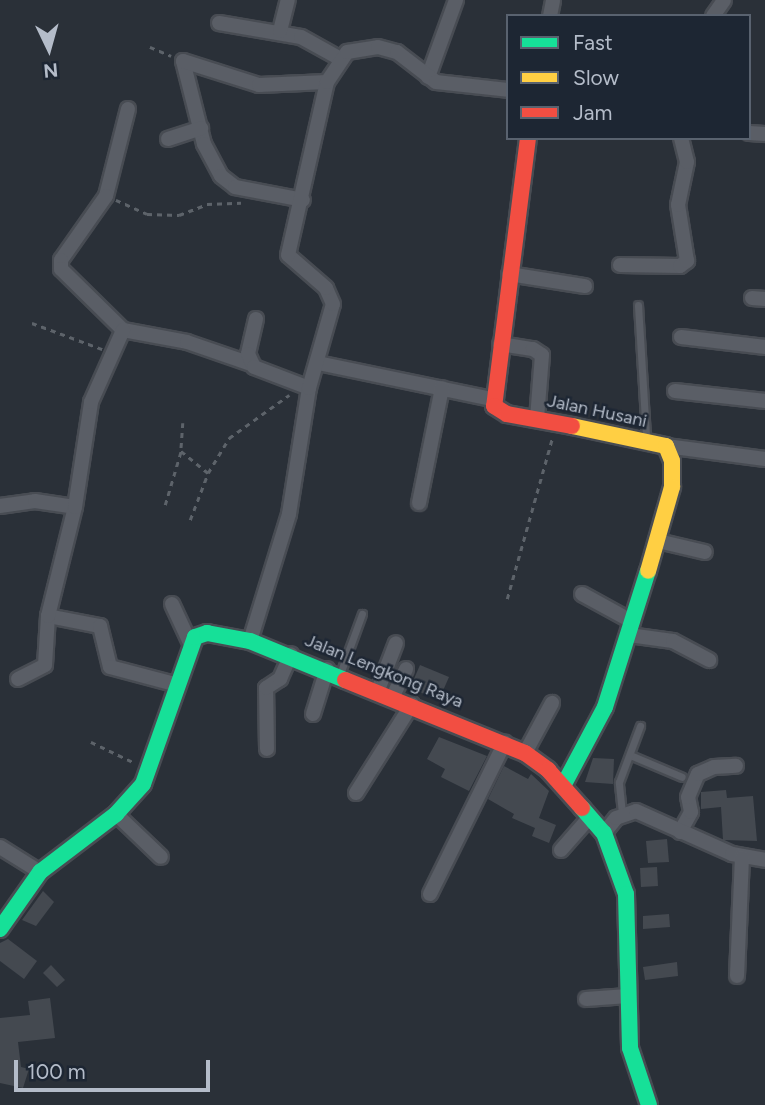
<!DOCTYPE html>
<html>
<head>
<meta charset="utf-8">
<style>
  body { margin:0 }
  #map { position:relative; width:765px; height:1105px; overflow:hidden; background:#2a3038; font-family:Figtree,sans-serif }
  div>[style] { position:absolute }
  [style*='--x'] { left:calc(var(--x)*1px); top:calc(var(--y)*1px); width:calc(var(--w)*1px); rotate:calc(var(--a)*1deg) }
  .building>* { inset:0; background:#444950 }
  .path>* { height:2.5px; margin-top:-1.25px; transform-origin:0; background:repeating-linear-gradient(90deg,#5d636a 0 5px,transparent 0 10px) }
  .roads { filter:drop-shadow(2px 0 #484c53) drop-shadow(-2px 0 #484c53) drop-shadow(0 2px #484c53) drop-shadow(0 -2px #484c53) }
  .lane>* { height:7px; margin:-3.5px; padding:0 3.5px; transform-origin:3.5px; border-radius:3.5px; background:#5a5e66 }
  .street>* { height:14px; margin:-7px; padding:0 7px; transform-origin:7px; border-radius:7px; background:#5a5e66 }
  .fast>* { height:16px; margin:-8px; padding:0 8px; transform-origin:8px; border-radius:8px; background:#16e098 }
  .slow>* { height:16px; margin:-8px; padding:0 8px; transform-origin:8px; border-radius:8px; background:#ffcf43 }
  .jam>* { height:16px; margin:-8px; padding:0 8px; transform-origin:8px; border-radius:8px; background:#f24e42 }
  span { translate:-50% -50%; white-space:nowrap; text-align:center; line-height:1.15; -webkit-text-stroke:5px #1d2633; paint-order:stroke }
  .street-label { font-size:18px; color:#b4bcc9 }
  .legend { position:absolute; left:506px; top:14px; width:245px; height:126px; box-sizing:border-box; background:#1d2633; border:2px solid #59626f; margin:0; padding:9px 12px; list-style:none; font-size:21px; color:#b4bcc9 }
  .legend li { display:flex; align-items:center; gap:14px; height:35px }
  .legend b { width:35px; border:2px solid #59626f }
  .north { position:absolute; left:14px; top:14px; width:70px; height:70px; -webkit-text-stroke:5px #1d2633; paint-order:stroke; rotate:175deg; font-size:19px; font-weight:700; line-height:28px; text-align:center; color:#b4bcc9 }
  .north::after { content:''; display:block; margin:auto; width:24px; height:32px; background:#b4bcc9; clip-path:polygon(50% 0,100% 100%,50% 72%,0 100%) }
  .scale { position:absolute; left:14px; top:1060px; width:196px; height:32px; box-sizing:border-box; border:4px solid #b4bcc9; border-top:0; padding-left:9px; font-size:21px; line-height:24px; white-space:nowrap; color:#b4bcc9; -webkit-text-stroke:5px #1d2633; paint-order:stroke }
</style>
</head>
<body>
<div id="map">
  <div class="building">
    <div style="clip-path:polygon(420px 665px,449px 677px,439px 700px,410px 688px)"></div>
    <div style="clip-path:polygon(439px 737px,487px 756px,469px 791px,441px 777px,445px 769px,427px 759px)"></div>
    <div style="clip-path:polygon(593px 758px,614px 759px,613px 784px,585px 782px)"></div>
    <div style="clip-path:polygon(504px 766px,528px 779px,531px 774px,549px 791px,539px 818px,556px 825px,549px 843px,532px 836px,535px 828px,512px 818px,514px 814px,488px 799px)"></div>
    <div style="clip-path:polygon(726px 790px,727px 798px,753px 796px,757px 841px,723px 840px,721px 807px,701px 809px,701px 792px)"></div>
    <div style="clip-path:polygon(667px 839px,669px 862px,648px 863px,646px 841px)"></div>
    <div style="clip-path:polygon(657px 867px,658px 886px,641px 887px,640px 868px)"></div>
    <div style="clip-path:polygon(43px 891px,54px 902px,36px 926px,22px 920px)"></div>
    <div style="clip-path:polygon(669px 914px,670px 927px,643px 929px,643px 916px)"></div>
    <div style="clip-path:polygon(8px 939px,37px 961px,24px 979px,0 961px,0 943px)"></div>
    <div style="clip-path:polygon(677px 962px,678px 976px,645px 980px,643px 967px)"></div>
    <div style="clip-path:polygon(51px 965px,65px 980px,57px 987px,43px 973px)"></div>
    <div style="clip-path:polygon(50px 998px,55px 1038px,18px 1042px,21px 1067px,29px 1069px,23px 1088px,0 1083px,0 1018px,30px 1015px,28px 1001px)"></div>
  </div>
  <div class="path">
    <div style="--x:150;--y:47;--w:23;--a:23"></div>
    <div style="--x:116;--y:200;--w:34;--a:24"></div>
    <div style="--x:147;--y:214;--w:32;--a:2"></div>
    <div style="--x:179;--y:215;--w:30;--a:-21"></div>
    <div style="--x:207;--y:204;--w:34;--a:-2"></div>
    <div style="--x:32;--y:323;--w:75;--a:20.4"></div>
    <div style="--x:183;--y:423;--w:28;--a:94"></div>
    <div style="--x:181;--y:451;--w:35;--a:39"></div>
    <div style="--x:165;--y:505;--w:56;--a:-73.5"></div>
    <div style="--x:190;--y:520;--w:50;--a:-69"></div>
    <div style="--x:208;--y:473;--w:41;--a:-59"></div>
    <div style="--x:229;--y:438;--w:74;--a:-35.6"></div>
    <div style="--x:507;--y:599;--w:166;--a:-74.3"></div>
    <div style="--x:91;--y:742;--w:49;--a:25.5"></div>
  </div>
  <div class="roads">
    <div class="lane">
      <div style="--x:638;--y:305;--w:131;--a:86.5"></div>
      <div style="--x:340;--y:674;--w:64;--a:-69.9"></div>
      <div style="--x:630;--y:755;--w:56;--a:22.9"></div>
      <div style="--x:622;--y:813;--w:31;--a:-96"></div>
      <div style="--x:619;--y:782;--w:60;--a:-69.4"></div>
    </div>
    <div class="street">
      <div style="--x:550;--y:16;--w:16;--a:-79"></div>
      <div style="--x:713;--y:16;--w:19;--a:-55"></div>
      <div style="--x:219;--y:23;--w:83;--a:9.7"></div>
      <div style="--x:301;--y:37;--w:43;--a:28.9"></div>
      <div style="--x:280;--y:31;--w:32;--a:-76"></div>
      <div style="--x:183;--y:61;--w:86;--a:75.8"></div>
      <div style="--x:204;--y:144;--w:36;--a:62"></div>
      <div style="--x:221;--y:176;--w:18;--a:38"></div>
      <div style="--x:235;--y:187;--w:69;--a:10.8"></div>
      <div style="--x:183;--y:61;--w:80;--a:17.5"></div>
      <div style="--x:259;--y:85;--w:68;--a:-2.5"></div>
      <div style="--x:428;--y:77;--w:82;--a:-70"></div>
      <div style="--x:128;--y:109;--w:90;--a:104.2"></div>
      <div style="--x:106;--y:196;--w:78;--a:125.1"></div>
      <div style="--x:61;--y:260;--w:9;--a:90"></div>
      <div style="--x:61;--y:269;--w:87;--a:44.5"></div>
      <div style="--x:123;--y:330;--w:65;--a:10.6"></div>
      <div style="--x:187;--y:342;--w:68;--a:19"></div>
      <div style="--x:749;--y:133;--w:16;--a:4"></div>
      <div style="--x:168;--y:139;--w:35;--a:-18"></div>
      <div style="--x:620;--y:265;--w:60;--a:1"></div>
      <div style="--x:680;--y:266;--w:9;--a:-36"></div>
      <div style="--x:687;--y:261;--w:57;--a:-99.1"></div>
      <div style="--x:678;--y:205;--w:44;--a:-78.2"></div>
      <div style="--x:687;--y:162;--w:25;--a:-104"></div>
      <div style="--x:509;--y:274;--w:77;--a:9"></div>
      <div style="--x:752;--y:298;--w:13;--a:4"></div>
      <div style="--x:256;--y:319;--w:36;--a:103"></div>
      <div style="--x:248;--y:354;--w:14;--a:65"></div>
      <div style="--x:254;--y:367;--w:59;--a:20.9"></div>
      <div style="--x:681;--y:337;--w:85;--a:6.8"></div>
      <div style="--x:500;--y:344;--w:33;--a:9"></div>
      <div style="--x:533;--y:349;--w:11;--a:34"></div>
      <div style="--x:542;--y:355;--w:63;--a:94.5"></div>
      <div style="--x:318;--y:363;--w:178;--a:11.7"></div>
      <div style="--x:675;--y:391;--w:91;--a:6.3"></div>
      <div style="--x:666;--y:446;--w:100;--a:7.5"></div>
      <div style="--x:419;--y:503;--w:117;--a:-78.7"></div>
      <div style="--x:0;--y:506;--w:35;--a:-8"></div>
      <div style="--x:35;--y:501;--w:40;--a:8.5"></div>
      <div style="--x:658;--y:541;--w:48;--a:13.2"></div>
      <div style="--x:582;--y:594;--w:58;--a:28.8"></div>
      <div style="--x:172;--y:604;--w:45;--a:65.1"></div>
      <div style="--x:48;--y:616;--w:53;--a:10.9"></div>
      <div style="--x:100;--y:626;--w:42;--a:76.3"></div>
      <div style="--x:110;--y:667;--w:70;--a:14.8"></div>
      <div style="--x:629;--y:635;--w:44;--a:7.8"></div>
      <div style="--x:673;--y:641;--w:41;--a:27.8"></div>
      <div style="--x:250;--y:641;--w:133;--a:-72.9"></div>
      <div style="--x:289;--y:514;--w:128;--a:-81"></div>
      <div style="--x:309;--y:388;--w:87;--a:-74.1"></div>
      <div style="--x:333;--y:304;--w:17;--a:-114"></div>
      <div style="--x:326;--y:288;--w:50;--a:-139"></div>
      <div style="--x:288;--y:255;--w:177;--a:-77.3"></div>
      <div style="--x:327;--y:82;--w:36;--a:-56"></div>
      <div style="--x:347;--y:52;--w:31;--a:-9"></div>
      <div style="--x:378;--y:47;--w:20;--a:15"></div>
      <div style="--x:397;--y:52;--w:49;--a:37.6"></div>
      <div style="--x:436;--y:82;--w:72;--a:6.3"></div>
      <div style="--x:18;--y:679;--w:30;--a:-27"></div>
      <div style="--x:45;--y:665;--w:49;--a:-86.5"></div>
      <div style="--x:48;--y:616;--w:112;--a:-76.1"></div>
      <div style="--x:75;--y:507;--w:106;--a:-81.3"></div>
      <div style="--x:91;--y:402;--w:79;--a:-66"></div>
      <div style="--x:378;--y:690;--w:50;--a:-69"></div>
      <div style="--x:393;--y:696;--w:30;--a:-64"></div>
      <div style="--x:313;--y:714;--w:47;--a:-72.7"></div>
      <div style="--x:267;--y:749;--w:61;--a:-90.9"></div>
      <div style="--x:266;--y:688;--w:17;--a:-33"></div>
      <div style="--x:280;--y:679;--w:27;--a:-66"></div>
      <div style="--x:525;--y:753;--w:57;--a:-61.6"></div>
      <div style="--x:356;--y:793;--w:105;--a:-57.8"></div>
      <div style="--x:116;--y:814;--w:62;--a:43.7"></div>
      <div style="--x:680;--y:832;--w:23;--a:-61"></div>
      <div style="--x:691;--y:812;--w:15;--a:-101"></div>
      <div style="--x:688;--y:797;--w:25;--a:-67"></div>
      <div style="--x:698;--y:774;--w:17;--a:-24"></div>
      <div style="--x:714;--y:767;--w:22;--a:-3"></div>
      <div style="--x:604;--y:833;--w:19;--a:-51"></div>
      <div style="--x:616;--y:818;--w:21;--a:-19"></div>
      <div style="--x:636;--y:811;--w:105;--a:24.1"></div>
      <div style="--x:732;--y:854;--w:34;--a:10"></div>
      <div style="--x:0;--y:847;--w:47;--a:32"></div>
      <div style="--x:561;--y:850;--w:44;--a:-48.7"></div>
      <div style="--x:430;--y:894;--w:169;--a:-63.7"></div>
      <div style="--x:737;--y:976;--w:119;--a:-87.6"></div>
      <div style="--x:586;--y:999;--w:42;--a:-4.1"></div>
    </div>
    <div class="fast">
      <div style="--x:563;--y:786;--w:89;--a:-62"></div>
      <div style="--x:605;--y:707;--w:143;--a:-72.5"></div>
      <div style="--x:582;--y:808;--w:33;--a:49"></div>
      <div style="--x:604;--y:833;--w:65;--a:70.2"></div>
      <div style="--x:626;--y:894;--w:154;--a:88.5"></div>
      <div style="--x:630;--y:1048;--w:60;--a:71.6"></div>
      <div style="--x:0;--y:929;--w:70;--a:-54.9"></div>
      <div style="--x:40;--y:872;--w:96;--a:-37.3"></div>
      <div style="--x:116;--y:814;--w:40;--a:-48"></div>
      <div style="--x:143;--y:784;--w:156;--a:-70.5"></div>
      <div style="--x:195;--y:637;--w:13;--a:-18"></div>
      <div style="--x:207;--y:633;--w:44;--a:10.5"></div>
      <div style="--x:250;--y:641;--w:103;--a:22.3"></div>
    </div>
    <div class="slow">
      <div style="--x:572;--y:426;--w:96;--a:12"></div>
      <div style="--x:666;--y:446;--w:16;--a:68"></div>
      <div style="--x:672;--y:461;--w:26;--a:90"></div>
      <div style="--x:672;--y:487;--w:87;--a:105.9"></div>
    </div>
    <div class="jam">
      <div style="--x:528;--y:138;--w:270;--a:97.2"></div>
      <div style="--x:494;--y:406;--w:15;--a:32"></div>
      <div style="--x:507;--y:414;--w:66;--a:10.5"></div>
      <div style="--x:345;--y:680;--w:194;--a:22.1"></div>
      <div style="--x:525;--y:753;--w:29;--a:36"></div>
      <div style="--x:548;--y:770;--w:51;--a:48.2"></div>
    </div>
  </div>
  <div class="street-label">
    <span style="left:597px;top:411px;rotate:12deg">Jalan Husani</span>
    <span style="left:384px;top:671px;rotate:22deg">Jalan Lengkong Raya</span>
  </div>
  <ul class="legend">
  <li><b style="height:9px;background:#16e098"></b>Fast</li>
  <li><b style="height:9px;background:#ffcf43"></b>Slow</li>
  <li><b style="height:9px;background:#f24e42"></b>Jam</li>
  </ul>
  <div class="north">N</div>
  <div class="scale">100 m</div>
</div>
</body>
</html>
